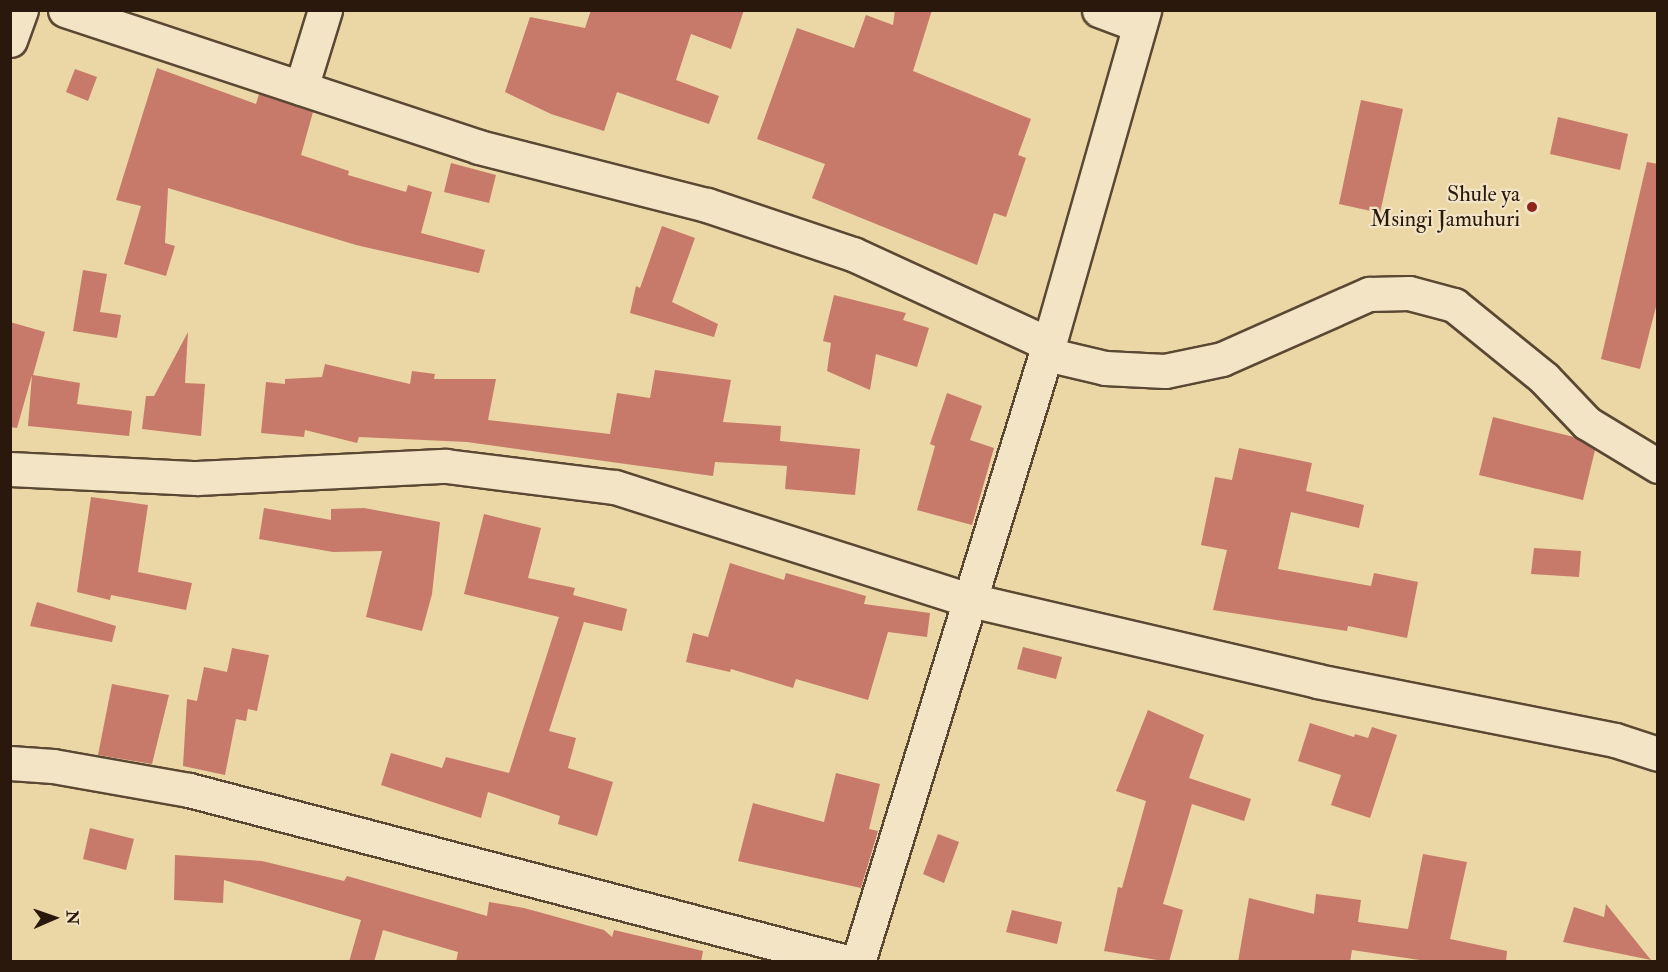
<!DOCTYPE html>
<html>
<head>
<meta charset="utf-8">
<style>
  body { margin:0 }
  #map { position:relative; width:1668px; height:972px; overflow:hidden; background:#ebd6a5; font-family:"IM FELL Double Pica",serif }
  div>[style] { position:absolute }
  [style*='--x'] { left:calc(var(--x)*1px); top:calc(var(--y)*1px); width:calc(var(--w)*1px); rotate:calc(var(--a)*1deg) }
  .building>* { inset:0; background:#c77a69 }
  .roads { filter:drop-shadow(2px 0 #5b4833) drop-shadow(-2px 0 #5b4833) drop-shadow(0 2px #5b4833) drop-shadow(0 -2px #5b4833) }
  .minor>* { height:33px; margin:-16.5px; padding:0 16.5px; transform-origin:16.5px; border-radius:16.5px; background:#f2e4c4 }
  .dots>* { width:16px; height:16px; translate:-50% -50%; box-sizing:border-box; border:3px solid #f2e4c4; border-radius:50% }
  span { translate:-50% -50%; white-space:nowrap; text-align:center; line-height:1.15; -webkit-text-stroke:4.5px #f2e4c4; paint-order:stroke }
  .poi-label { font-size:22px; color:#2b180d }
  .right { translate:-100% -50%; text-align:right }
  .frame { position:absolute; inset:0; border:12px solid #2b180d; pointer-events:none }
  .north { position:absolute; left:24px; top:888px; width:60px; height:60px; -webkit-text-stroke:4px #f2e4c4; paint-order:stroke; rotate:88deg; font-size:16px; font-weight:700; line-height:24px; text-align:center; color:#2b180d }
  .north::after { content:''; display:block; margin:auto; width:21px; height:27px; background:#2b180d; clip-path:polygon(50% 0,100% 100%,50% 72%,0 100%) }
</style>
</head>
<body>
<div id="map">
  <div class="building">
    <div style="clip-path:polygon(591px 10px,744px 10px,731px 49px,691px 34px,676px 80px,719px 96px,709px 124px,617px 92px,604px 131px,551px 114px,505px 92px,530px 17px,585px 28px)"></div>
    <div style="clip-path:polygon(895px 10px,932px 10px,913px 71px,1031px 119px,1018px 155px,1026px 158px,1006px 217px,994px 213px,977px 265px,812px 198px,825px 164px,757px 139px,797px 28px,854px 48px,866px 15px,893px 25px)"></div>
    <div style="clip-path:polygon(157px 68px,256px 104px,259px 94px,313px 112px,301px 155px,349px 171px,348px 175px,406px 192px,408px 185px,432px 192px,421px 233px,485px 250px,479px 273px,356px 245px,168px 188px,165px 243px,175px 246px,166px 276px,124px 264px,141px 206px,116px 200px)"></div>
    <div style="clip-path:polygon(75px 69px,97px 77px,88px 101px,66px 92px)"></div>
    <div style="clip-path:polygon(1361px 100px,1403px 109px,1380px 213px,1339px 204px)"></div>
    <div style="clip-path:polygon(1558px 117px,1628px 134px,1620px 170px,1550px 154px)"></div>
    <div style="clip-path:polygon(1647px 162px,1658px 164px,1658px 299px,1640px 369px,1601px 359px)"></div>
    <div style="clip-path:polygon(451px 163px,496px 175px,489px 203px,444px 192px)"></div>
    <div style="clip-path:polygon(662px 226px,695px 238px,672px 302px,718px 324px,714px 337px,630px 313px,636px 286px,640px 288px)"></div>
    <div style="clip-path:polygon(83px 270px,107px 274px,100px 312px,121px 315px,117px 338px,73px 331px)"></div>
    <div style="clip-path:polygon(834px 295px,906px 313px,903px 320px,929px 328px,917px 367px,876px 354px,870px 390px,827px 371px,831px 343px,823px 341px)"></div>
    <div style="clip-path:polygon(10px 322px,45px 332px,33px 375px,80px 383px,77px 404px,132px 411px,129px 436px,28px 426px,32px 375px,17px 428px,10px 427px)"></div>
    <div style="clip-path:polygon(188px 332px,185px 383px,205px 384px,201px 436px,142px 429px,146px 396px,154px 396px)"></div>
    <div style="clip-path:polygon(325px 364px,410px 384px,412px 371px,435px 374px,434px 379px,496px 379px,488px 420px,610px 434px,617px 393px,650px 398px,655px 370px,731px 380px,723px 422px,781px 426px,780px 441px,860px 449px,855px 495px,785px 489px,787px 466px,715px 462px,713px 476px,467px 442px,359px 437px,357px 443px,305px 430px,304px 437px,261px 433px,266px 382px,285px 384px,285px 379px,322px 377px)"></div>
    <div style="clip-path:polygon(947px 393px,982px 406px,970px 440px,994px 448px,972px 525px,917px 510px,935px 446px,930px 444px)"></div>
    <div style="clip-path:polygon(1493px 417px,1574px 437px,1595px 450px,1583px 500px,1479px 475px)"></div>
    <div style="clip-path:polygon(1239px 448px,1312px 463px,1306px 491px,1364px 505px,1359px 528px,1291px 512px,1278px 569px,1371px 586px,1374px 573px,1418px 582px,1407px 638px,1348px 626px,1347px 631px,1213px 610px,1227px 550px,1201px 545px,1215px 477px,1232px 480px)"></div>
    <div style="clip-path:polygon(91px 497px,148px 505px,138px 572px,192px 583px,186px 610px,111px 595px,110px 600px,77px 592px)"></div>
    <div style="clip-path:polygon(264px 508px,331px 520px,331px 509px,364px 508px,440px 522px,432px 594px,422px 631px,366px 617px,382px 551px,333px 552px,259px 539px)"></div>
    <div style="clip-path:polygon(484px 514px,541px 528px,528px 578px,575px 588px,573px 595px,627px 609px,622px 631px,584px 622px,549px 731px,576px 738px,568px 768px,613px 782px,597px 836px,558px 824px,560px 816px,488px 792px,481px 818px,381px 785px,391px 753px,442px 768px,446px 757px,509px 773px,559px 617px,464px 594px)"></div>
    <div style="clip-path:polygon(1534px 548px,1581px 551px,1579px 577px,1531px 574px)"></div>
    <div style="clip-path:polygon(730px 563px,784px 580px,786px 573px,866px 596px,864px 604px,930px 613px,927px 637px,888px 632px,868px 700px,796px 679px,793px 688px,731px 669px,730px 672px,686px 662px,693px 633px,708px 637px)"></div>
    <div style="clip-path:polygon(37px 602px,116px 626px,112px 642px,30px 626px)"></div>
    <div style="clip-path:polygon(1023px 647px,1062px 657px,1056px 679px,1017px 669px)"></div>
    <div style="clip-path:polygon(232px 648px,269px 655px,257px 711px,248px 709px,246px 721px,236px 719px,225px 775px,183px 766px,187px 699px,197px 701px,204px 667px,227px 672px)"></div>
    <div style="clip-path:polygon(112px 684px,169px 695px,152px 764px,98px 755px)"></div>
    <div style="clip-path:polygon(1148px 710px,1204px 735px,1189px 778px,1251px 799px,1244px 821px,1192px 804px,1163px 904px,1183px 910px,1169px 962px,1104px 951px,1118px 887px,1122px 888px,1146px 801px,1116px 791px)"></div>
    <div style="clip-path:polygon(1310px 723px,1354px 737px,1355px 734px,1368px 738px,1372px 727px,1397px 735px,1370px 818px,1331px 805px,1341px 775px,1298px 761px)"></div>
    <div style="clip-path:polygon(836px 773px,880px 784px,869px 829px,878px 831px,861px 888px,738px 861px,753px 803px,824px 822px)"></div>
    <div style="clip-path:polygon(90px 828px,134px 839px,126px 870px,83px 859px)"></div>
    <div style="clip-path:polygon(938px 834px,959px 842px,944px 883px,923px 874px)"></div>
    <div style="clip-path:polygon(1423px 854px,1467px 862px,1450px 939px,1507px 951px,1506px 962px,1433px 962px,1352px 950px,1350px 962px,1238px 962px,1249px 898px,1314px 914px,1316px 894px,1361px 900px,1358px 922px,1408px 929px)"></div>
    <div style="clip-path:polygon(175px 855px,262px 861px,344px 881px,347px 876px,487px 916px,489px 902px,524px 908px,604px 930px,612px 937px,614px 930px,703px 951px,701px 962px,456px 962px,458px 952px,383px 930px,374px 962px,349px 962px,361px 920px,224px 880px,223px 903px,174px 900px)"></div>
    <div style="clip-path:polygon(1606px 904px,1651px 960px,1563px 942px,1574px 907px,1604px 917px)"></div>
    <div style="clip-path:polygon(1012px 910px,1062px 922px,1057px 944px,1006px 932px)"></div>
  </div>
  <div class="roads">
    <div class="minor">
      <div style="--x:65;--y:10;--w:436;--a:18.3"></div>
      <div style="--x:479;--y:147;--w:235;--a:14.3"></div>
      <div style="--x:707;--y:205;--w:154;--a:18.6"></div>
      <div style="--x:853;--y:254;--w:216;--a:24.7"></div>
      <div style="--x:1099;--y:10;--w:43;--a:20.6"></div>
      <div style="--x:10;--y:40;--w:32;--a:-70"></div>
      <div style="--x:301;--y:88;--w:82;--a:-72.9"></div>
      <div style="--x:1046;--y:354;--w:61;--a:13.3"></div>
      <div style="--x:1105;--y:368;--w:60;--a:2.9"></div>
      <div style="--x:1165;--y:371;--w:58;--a:-11.9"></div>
      <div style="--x:1222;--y:359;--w:161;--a:-23.9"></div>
      <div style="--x:1369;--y:294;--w:40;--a:-1.4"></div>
      <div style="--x:1409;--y:293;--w:47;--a:14.9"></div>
      <div style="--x:1454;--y:305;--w:116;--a:39"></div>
      <div style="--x:1544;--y:378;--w:62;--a:46.3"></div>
      <div style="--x:1587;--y:423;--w:83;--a:31.2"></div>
      <div style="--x:10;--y:469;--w:187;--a:2.8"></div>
      <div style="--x:197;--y:478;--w:249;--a:-2.8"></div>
      <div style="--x:446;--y:466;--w:170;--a:7.1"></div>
      <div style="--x:615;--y:487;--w:373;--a:17.7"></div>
      <div style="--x:970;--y:600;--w:356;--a:13.1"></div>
      <div style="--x:1317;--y:681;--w:304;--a:11.2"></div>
      <div style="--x:1615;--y:740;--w:45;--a:18"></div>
      <div style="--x:10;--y:763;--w:43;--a:4"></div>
      <div style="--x:53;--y:766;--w:138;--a:10"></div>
      <div style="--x:189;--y:790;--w:680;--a:14.65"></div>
      <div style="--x:858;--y:962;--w:647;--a:-72.83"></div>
      <div style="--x:1049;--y:344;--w:347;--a:-74.1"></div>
    </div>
  </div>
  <div class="dots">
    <div style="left:1532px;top:207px;background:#8f2418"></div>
  </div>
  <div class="poi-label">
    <span class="right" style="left:1520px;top:207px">Shule ya<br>Msingi Jamuhuri</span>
  </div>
  <div class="frame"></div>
  <div class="north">N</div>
</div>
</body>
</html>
